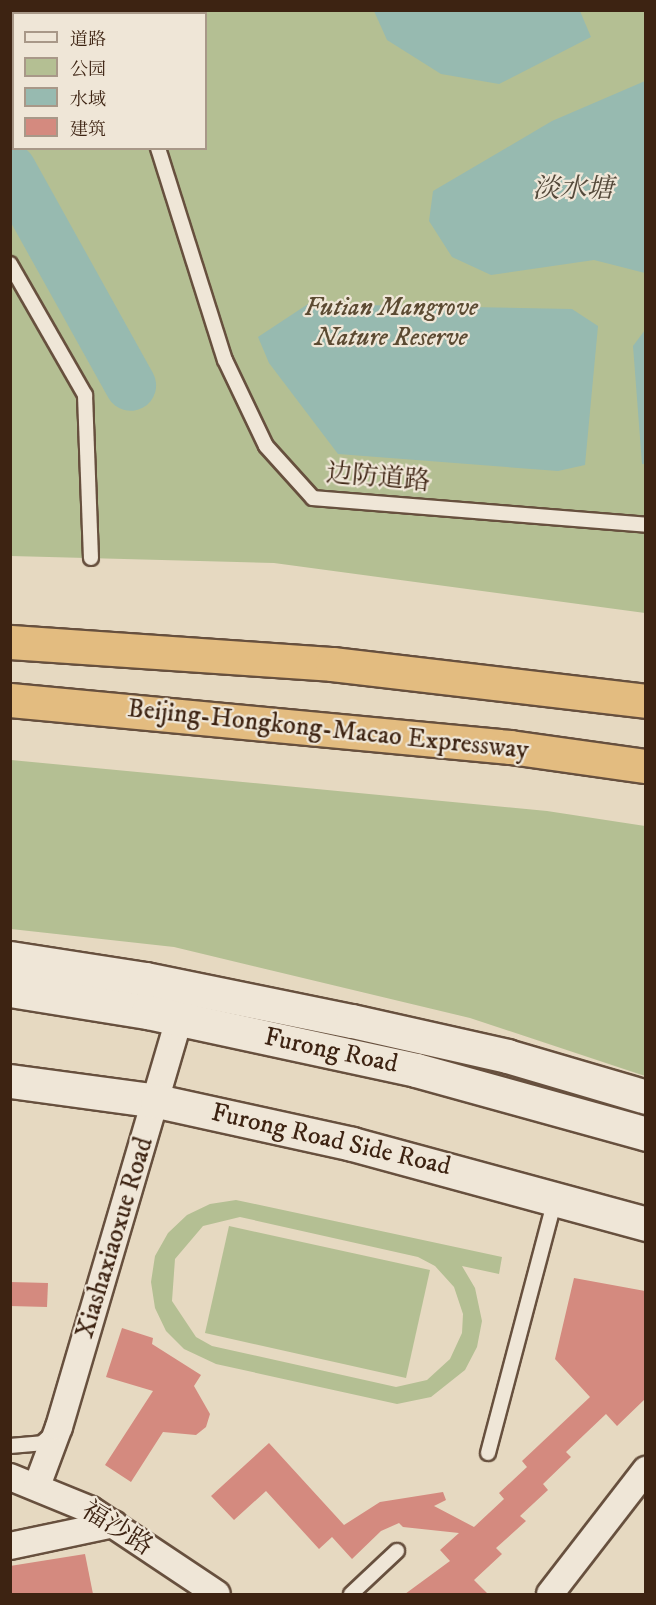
<!DOCTYPE html>
<html>
<head>
<meta charset="utf-8">
<style>
  body { margin:0 }
  #map { position:relative; width:656px; height:1605px; overflow:hidden; background:#e6d9c1; font-family:"IM FELL DW Pica","Noto Serif SC",serif }
  div>[style] { position:absolute }
  [style*='--x'] { left:calc(var(--x)*1px); top:calc(var(--y)*1px); width:calc(var(--w)*1px); rotate:calc(var(--a)*1deg) }
  .green>* { inset:0; background:#b4bf93 }
  .water>* { inset:0; background:#97bab0 }
  .river>* { height:51px; margin:-25.5px; padding:0 25.5px; transform-origin:25.5px; border-radius:25.5px; background:#97bab0 }
  .building>* { inset:0; background:#d48a7f }
  .roads { filter:drop-shadow(2px 0 #67503e) drop-shadow(-2px 0 #67503e) drop-shadow(0 2px #67503e) drop-shadow(0 -2px #67503e) }
  .service>* { height:14px; margin:-7px; padding:0 7px; transform-origin:7px; border-radius:7px; background:#efe6d7 }
  .minor>* { height:26px; margin:-13px; padding:0 13px; transform-origin:13px; border-radius:13px; background:#efe6d7 }
  .tertiary>* { height:33px; margin:-16.5px; padding:0 16.5px; transform-origin:16.5px; border-radius:16.5px; background:#efe6d7 }
  .secondary>* { height:33px; margin:-16.5px; padding:0 16.5px; transform-origin:16.5px; border-radius:16.5px; background:#efe6d7 }
  .motorway>* { height:33px; margin:-16.5px; padding:0 16.5px; transform-origin:16.5px; border-radius:16.5px; background:#e3bc80 }
  span { translate:-50% -50%; white-space:nowrap; text-align:center; line-height:1.15; -webkit-text-stroke:4.5px #efe6d7; paint-order:stroke }
  .park-label { font-size:26px; color:#5b4a32; font-style:italic }
  .street-label { font-size:26px; color:#3d2312 }
  .water-label { font-size:27px; color:#54493a; font-style:italic }
  .frame { position:absolute; inset:0; border:12px solid #3d2312; pointer-events:none }
  .legend { position:absolute; left:12px; top:12px; width:195px; height:138px; box-sizing:border-box; background:#efe6d7; border:2px solid #a89888; margin:0; padding:8px 10px; list-style:none; font-size:18px; color:#3d2312 }
  .legend li { display:flex; align-items:center; gap:12px; height:30px }
  .legend b { width:30px; border:2px solid #a89888 }
</style>
</head>
<body>
<div id="map">
  <div class="green">
    <div style="clip-path:polygon(evenodd,10px 11px,645px 11px,645px 613px,274px 563px,11px 556px,10px 11px,14px 14px,206px 14px,206px 148px,14px 148px,14px 14px)"></div>
    <div style="clip-path:polygon(11px 760px,547px 811px,645px 826px,645px 1076px,470px 1018px,174px 947px,11px 929px)"></div>
    <div style="clip-path:polygon(evenodd,236px 1200px,502px 1257px,499px 1274px,462px 1266px,475px 1288px,482px 1321px,477px 1347px,465px 1370px,431px 1397px,397px 1404px,216px 1364px,184px 1349px,166px 1331px,155px 1308px,151px 1282px,155px 1256px,168px 1233px,187px 1215px,210px 1204px,236px 1200px,240px 1217px,418px 1257px,435px 1266px,454px 1287px,463px 1314px,462px 1333px,450px 1359px,427px 1380px,396px 1387px,212px 1346px,196px 1337px,172px 1301px,175px 1259px,203px 1226px,240px 1217px)"></div>
    <div style="clip-path:polygon(229px 1226px,430px 1270px,406px 1378px,205px 1333px)"></div>
  </div>
  <div class="water">
    <div style="clip-path:polygon(374px 11px,580px 11px,591px 37px,499px 84px,441px 74px,387px 40px)"></div>
    <div style="clip-path:polygon(645px 81px,645px 273px,594px 260px,491px 275px,452px 257px,429px 221px,433px 191px,552px 121px)"></div>
    <div style="clip-path:polygon(308px 304px,572px 309px,598px 326px,585px 465px,558px 471px,338px 454px,269px 363px,258px 337px)"></div>
    <div style="clip-path:polygon(645px 330px,645px 464px,642px 464px,633px 346px)"></div>
  </div>
  <div class="river">
    <div style="--x:10;--y:169;--w:247;--a:60.9"></div>
  </div>
  <div class="building">
    <div style="clip-path:polygon(574px 1278px,645px 1291px,645px 1399px,617px 1426px,606px 1414px,566px 1452px,571px 1457px,543px 1484px,548px 1490px,520px 1516px,526px 1521px,496px 1548px,502px 1554px,474px 1580px,488px 1594px,405px 1594px,450px 1561px,440px 1550px,459px 1533px,403px 1527px,399px 1523px,381px 1531px,352px 1559px,332px 1537px,319px 1549px,266px 1491px,234px 1520px,211px 1496px,269px 1443px,344px 1525px,380px 1502px,443px 1492px,446px 1500px,434px 1506px,474px 1527px,504px 1499px,499px 1493px,527px 1467px,522px 1461px,590px 1397px,555px 1359px)"></div>
    <div style="clip-path:polygon(10px 1282px,48px 1283px,47px 1307px,10px 1306px)"></div>
    <div style="clip-path:polygon(122px 1328px,153px 1338px,152px 1344px,201px 1375px,194px 1386px,210px 1414px,206px 1427px,196px 1435px,163px 1432px,131px 1482px,105px 1465px,153px 1391px,106px 1377px)"></div>
    <div style="clip-path:polygon(85px 1554px,93px 1594px,10px 1594px,10px 1566px)"></div>
  </div>
  <div class="roads">
    <div class="service">
      <div style="--x:10;--y:107;--w:4;--a:-14"></div>
      <div style="--x:158;--y:148;--w:222;--a:72.5"></div>
      <div style="--x:225;--y:360;--w:95;--a:64.5"></div>
      <div style="--x:266;--y:446;--w:70;--a:47.9"></div>
      <div style="--x:313;--y:498;--w:334;--a:4.6"></div>
      <div style="--x:10;--y:264;--w:151;--a:60.2"></div>
      <div style="--x:85;--y:395;--w:163;--a:87.9"></div>
      <div style="--x:10;--y:1446;--w:32;--a:-5"></div>
      <div style="--x:42;--y:1443;--w:13;--a:-42"></div>
      <div style="--x:488;--y:1453;--w:263;--a:-75.2"></div>
      <div style="--x:351;--y:1594;--w:63;--a:-43.1"></div>
    </div>
    <div class="minor">
      <div style="--x:10;--y:1477;--w:87;--a:22.2"></div>
      <div style="--x:91;--y:1510;--w:151;--a:33.7"></div>
      <div style="--x:37;--y:1486;--w:63;--a:-69.6"></div>
      <div style="--x:59;--y:1427;--w:444;--a:-73.6"></div>
      <div style="--x:10;--y:1546;--w:106;--a:-11.9"></div>
      <div style="--x:550;--y:1594;--w:157;--a:-52.3"></div>
    </div>
    <div class="tertiary">
      <div style="--x:10;--y:1081;--w:148;--a:7.7"></div>
      <div style="--x:157;--y:1101;--w:200;--a:12.4"></div>
      <div style="--x:352;--y:1144;--w:305;--a:15.2"></div>
    </div>
    <div class="secondary">
      <div style="--x:10;--y:958;--w:137;--a:8.8"></div>
      <div style="--x:145;--y:979;--w:211;--a:11.5"></div>
      <div style="--x:352;--y:1021;--w:159;--a:12.7"></div>
      <div style="--x:507;--y:1056;--w:145;--a:16.4"></div>
      <div style="--x:10;--y:990;--w:140;--a:9.1"></div>
      <div style="--x:148;--y:1012;--w:274;--a:12.2"></div>
      <div style="--x:416;--y:1070;--w:239;--a:15.5"></div>
    </div>
    <div class="motorway">
      <div style="--x:10;--y:642;--w:323;--a:3.9"></div>
      <div style="--x:332;--y:664;--w:316;--a:6.7"></div>
      <div style="--x:10;--y:700;--w:502;--a:5.37"></div>
      <div style="--x:510;--y:747;--w:137;--a:8"></div>
    </div>
  </div>
  <div class="park-label">
    <span style="left:391px;top:323px">Futian Mangrove<br>Nature Reserve</span>
  </div>
  <div class="street-label">
    <span style="left:378px;top:478px;rotate:5deg">边防道路</span>
    <span style="left:328px;top:730px;rotate:6deg">Beijing-Hongkong-Macao Expressway</span>
    <span style="left:331px;top:1051px;rotate:12deg">Furong Road</span>
    <span style="left:331px;top:1140px;rotate:13deg">Furong Road Side Road</span>
    <span style="left:115px;top:1238px;rotate:-73deg">Xiashaxiaoxue Road</span>
    <span style="left:117px;top:1529px;rotate:32deg">福沙路</span>
  </div>
  <div class="water-label">
    <span style="left:573px;top:190px">淡水塘</span>
  </div>
  <div class="frame"></div>
  <ul class="legend">
  <li><b style="height:8px;background:#efe6d7"></b>道路</li>
  <li><b style="height:16px;background:#b4bf93"></b>公园</li>
  <li><b style="height:16px;background:#97bab0"></b>水域</li>
  <li><b style="height:16px;background:#d48a7f"></b>建筑</li>
  </ul>
</div>
</body>
</html>
